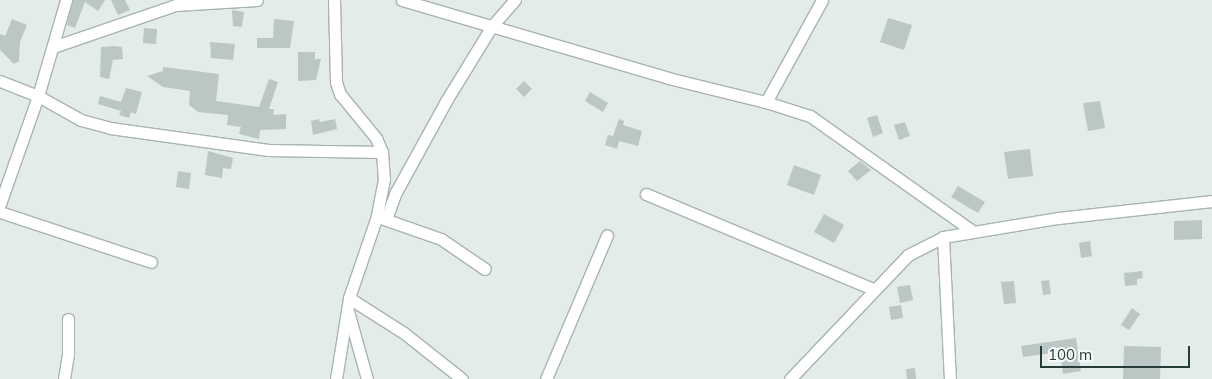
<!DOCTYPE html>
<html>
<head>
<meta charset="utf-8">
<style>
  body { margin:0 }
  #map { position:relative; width:1212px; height:379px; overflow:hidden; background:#e4ecea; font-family:Mulish,sans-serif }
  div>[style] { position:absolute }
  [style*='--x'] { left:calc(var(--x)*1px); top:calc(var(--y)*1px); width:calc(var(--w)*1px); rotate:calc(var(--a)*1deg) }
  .building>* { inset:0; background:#bac7c4 }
  .roads { filter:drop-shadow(1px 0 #a7b4b2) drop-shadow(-1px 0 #a7b4b2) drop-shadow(0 1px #a7b4b2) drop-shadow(0 -1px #a7b4b2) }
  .minor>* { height:11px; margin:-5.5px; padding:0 5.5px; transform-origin:5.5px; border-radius:5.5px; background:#fff }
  span { translate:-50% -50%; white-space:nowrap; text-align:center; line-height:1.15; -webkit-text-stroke:4.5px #f5f9f8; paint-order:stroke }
  .scale { position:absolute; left:1040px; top:346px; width:150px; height:22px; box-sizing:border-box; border:2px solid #253c3b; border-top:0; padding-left:6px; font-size:15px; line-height:18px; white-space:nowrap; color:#253c3b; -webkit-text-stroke:4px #f5f9f8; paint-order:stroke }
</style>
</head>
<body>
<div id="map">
  <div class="building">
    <div style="clip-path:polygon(73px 0,105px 0,98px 11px,85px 2px,75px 28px,67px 25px)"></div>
    <div style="clip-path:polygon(111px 0,125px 0,130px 10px,118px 15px)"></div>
    <div style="clip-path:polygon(232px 10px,244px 12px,242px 27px,233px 26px)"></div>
    <div style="clip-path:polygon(888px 18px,912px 25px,904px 50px,880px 42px)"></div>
    <div style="clip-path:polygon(12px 19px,27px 25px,20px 42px,19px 61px,14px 64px,0 50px,0 34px,5px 36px)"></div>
    <div style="clip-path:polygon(274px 19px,294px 21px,290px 48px,257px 48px,257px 38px,273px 38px)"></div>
    <div style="clip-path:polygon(144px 28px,157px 29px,156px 44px,143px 43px)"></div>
    <div style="clip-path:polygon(210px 42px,235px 44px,233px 60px,211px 58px)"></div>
    <div style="clip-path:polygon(115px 46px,122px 47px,123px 59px,113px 60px,109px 79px,100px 77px,101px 47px)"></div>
    <div style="clip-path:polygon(298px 52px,315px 52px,315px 59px,321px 59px,316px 80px,298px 81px)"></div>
    <div style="clip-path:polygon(163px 67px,219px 74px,216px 101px,259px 107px,269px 79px,278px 82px,269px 109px,274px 109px,273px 115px,286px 114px,286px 129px,260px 130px,259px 139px,239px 134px,241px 127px,227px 125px,228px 115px,198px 112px,189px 105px,190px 91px,163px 87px,147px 76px,163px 71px)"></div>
    <div style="clip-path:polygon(524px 81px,532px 89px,524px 97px,516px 89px)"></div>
    <div style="clip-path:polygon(126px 88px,142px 92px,136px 114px,131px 112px,129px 118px,119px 115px,121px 111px,98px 104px,100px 96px,121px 102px)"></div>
    <div style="clip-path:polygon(590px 92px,608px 103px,603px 112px,585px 101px)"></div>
    <div style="clip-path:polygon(1100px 101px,1105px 128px,1088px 131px,1083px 103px)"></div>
    <div style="clip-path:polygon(877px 115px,883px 133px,873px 137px,867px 118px)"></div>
    <div style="clip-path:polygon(319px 119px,320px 122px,335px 119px,337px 129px,313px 135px,311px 121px)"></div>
    <div style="clip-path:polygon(619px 119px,624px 121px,623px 125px,642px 131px,638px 146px,619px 141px,617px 149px,605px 145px,608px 135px,613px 136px)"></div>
    <div style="clip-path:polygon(905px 122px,910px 136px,899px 140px,894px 125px)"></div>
    <div style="clip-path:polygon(1030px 149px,1033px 176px,1008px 179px,1004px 152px)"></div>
    <div style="clip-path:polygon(208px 151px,233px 158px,231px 169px,223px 168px,222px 178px,205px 175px)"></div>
    <div style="clip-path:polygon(860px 161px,871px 170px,857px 181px,848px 171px)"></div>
    <div style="clip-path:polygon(794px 165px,821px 175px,814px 195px,787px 185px)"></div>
    <div style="clip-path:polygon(178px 171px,191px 173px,189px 189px,176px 187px)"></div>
    <div style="clip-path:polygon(958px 186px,985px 202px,978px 213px,951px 197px)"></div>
    <div style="clip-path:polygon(824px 214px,844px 225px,834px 243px,814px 232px)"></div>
    <div style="clip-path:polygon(1202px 220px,1202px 239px,1174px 240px,1174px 221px)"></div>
    <div style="clip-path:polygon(1090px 241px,1092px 256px,1081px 258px,1079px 243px)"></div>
    <div style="clip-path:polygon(1142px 271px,1143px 278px,1137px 279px,1137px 285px,1125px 286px,1124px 273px)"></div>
    <div style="clip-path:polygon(1049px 280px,1051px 294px,1043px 295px,1041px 281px)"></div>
    <div style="clip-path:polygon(1014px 281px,1016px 303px,1004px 304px,1001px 282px)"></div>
    <div style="clip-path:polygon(910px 285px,913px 300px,900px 303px,897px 287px)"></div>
    <div style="clip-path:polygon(901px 305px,903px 318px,891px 320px,889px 307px)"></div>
    <div style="clip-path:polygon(1132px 308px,1140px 314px,1129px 330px,1121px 325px)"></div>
    <div style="clip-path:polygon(1076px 338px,1081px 371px,1063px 374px,1060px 352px,1023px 357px,1021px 346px)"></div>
    <div style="clip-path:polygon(1124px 346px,1161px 347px,1160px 379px,1123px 379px)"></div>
    <div style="clip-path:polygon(915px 368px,916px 379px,907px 379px,906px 369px)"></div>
  </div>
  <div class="roads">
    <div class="minor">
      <div style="--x:334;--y:0;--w:82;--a:88.6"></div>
      <div style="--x:336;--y:82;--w:13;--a:72"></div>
      <div style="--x:340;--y:94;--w:57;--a:50.7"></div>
      <div style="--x:376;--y:138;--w:15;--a:67"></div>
      <div style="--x:382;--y:152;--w:27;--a:86"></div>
      <div style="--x:384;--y:179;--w:38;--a:101"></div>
      <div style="--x:377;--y:216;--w:87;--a:108.9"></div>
      <div style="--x:349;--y:298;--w:82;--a:99.1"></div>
      <div style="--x:402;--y:0;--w:277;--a:16.3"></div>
      <div style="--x:668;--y:78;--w:101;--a:13.8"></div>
      <div style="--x:766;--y:102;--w:46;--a:17.7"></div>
      <div style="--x:810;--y:116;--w:197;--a:35.3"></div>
      <div style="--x:53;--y:47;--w:130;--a:-18.9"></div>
      <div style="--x:176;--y:5;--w:81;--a:-3.5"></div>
      <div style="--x:0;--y:81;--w:41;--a:21.5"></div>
      <div style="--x:38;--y:96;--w:49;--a:29.2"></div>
      <div style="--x:81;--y:120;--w:30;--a:15"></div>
      <div style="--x:110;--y:128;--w:160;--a:7.9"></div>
      <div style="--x:268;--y:150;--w:114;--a:1"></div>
      <div style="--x:766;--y:102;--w:116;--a:-61.2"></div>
      <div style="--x:646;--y:194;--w:246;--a:22.7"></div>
      <div style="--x:0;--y:204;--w:114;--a:-70.6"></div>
      <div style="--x:38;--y:96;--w:100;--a:-73.7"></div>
      <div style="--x:0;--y:212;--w:159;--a:18.3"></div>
      <div style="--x:381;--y:218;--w:64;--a:19.3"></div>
      <div style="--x:441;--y:239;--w:53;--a:34.3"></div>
      <div style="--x:386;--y:219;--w:29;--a:-70"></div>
      <div style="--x:396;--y:192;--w:104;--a:-61.2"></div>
      <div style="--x:446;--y:101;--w:88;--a:-58.5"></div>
      <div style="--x:492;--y:26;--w:35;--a:-49"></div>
      <div style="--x:943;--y:237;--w:142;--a:87.2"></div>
      <div style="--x:349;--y:298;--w:65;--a:32.5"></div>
      <div style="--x:404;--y:333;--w:74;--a:38.4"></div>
      <div style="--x:348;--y:311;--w:71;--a:74.4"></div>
      <div style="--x:64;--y:379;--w:24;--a:-81"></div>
      <div style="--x:68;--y:355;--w:36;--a:-90"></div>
      <div style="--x:546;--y:379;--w:156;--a:-67"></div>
      <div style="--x:790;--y:379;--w:171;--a:-46.4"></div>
      <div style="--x:908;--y:255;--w:39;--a:-27"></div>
      <div style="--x:943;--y:237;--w:117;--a:-9.4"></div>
      <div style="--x:1058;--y:218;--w:155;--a:-6.3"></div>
    </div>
  </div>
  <div class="scale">100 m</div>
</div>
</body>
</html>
